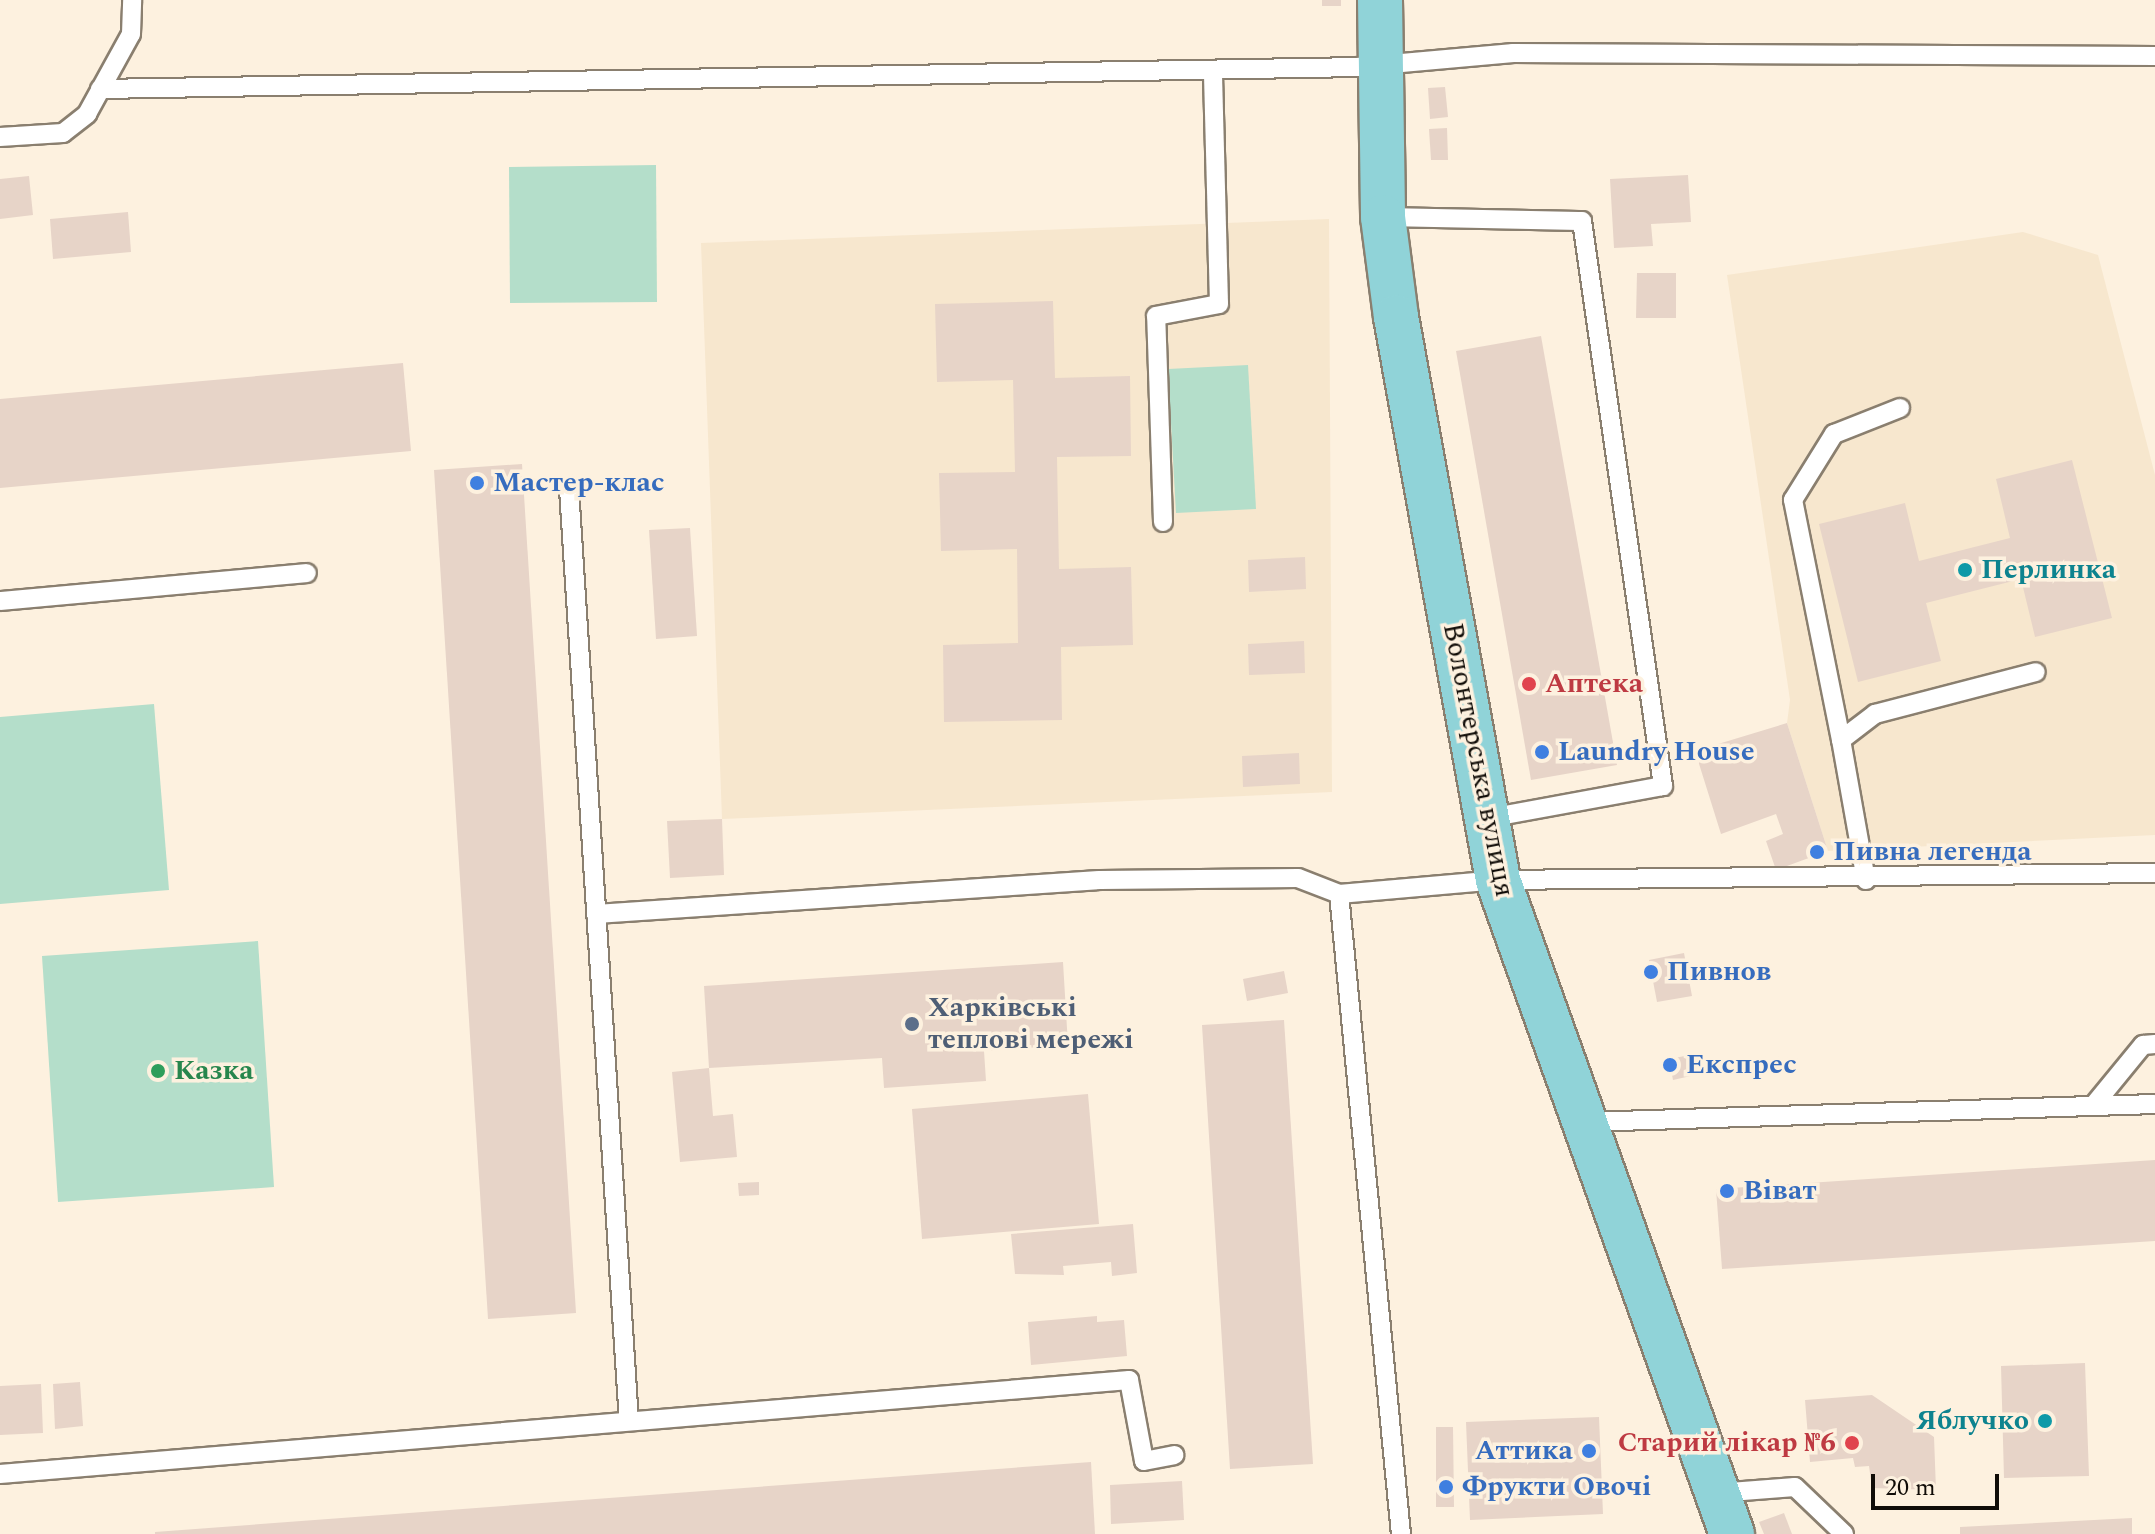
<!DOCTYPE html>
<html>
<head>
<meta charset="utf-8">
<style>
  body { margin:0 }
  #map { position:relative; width:2155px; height:1534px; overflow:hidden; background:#fdf1df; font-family:Spectral,serif }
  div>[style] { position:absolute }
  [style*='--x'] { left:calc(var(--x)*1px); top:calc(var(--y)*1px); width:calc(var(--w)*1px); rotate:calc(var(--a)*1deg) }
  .built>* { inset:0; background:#f7e7ce }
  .green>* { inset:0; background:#b4deca }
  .building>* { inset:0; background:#e7d4c8 }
  .roads { filter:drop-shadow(2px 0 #8a7f6f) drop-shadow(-2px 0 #8a7f6f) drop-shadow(0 2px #8a7f6f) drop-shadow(0 -2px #8a7f6f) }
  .lane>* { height:18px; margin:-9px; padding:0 9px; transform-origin:9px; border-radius:9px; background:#fff }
  .primary>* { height:44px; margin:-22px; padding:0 22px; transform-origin:22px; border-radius:22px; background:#90d3d8 }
  .dots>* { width:22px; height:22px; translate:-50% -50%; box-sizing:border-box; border:4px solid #fdf1df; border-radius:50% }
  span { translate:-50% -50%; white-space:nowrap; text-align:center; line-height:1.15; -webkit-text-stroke:7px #fdf1df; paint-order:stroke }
  .shop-label { font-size:28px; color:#366cbe; font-weight:700 }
  .left { translate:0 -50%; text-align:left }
  .right { translate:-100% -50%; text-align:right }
  .culture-label { font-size:28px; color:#0d838f; font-weight:700 }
  .health-label { font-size:28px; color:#be3a42; font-weight:700 }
  .street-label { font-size:28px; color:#100c07 }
  .service-label { font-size:28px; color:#4e5e75; font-weight:700 }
  .leisure-label { font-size:28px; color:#27864d; font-weight:700 }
  .scale { position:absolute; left:1871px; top:1474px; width:128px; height:36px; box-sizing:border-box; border:4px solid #100c07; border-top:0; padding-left:10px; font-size:24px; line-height:28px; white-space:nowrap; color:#100c07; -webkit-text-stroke:6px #fdf1df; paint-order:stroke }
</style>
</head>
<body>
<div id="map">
  <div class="built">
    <div style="clip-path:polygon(1329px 219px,1332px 792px,722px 819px,701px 243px)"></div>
    <div style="clip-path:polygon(2023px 232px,2098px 255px,2155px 475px,2155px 835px,1828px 851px,1787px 723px,1790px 700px,1727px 275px)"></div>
  </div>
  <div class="green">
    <div style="clip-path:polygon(656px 165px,657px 302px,510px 303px,509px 167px)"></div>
    <div style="clip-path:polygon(1248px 365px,1256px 509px,1176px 513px,1168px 369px)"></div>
    <div style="clip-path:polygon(154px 704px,169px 890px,0 904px,0 717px)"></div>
    <div style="clip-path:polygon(258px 941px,274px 1187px,58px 1202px,42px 956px)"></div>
  </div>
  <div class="building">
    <div style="clip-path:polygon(1322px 0,1341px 0,1341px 6px,1322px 6px)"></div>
    <div style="clip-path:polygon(1445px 87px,1448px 117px,1430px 119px,1428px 88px)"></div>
    <div style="clip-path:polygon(1447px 128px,1448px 160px,1431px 160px,1429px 129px)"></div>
    <div style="clip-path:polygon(1688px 175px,1691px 222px,1651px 224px,1653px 246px,1614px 248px,1610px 179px)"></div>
    <div style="clip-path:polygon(29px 176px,33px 215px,0 219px,0 179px)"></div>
    <div style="clip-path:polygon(128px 212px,131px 252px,53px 259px,50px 219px)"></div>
    <div style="clip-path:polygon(1637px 273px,1676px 273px,1676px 318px,1636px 318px)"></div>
    <div style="clip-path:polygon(1053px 301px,1055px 378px,1130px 376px,1131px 456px,1057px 457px,1059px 569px,1131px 567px,1133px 645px,1061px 647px,1062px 720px,944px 722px,943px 645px,1018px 643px,1017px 549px,941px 551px,939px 473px,1015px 472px,1013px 380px,937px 382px,935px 304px)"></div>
    <div style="clip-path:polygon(1541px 336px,1617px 765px,1531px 780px,1456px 351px)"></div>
    <div style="clip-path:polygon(403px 363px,411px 451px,0 488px,0 399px)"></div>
    <div style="clip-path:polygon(2072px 460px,2112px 618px,2035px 637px,2021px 579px,1926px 603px,1941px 661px,1858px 682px,1819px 524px,1905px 503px,1919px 561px,2010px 538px,1996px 479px)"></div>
    <div style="clip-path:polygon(522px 464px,576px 1313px,488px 1319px,434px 470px)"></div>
    <div style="clip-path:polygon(690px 528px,697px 636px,656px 639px,649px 530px)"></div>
    <div style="clip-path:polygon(1305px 557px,1306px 589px,1249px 592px,1248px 560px)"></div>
    <div style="clip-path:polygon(1304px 641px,1305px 673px,1249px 675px,1248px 644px)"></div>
    <div style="clip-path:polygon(1787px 723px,1828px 851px,1776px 870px,1766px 841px,1783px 834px,1776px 814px,1721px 834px,1695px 751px)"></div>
    <div style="clip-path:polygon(1299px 753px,1300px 784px,1243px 787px,1242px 756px)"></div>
    <div style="clip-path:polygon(722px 819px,724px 875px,670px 878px,667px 821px)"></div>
    <div style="clip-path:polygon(1684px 953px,1692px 996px,1657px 1002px,1649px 960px)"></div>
    <div style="clip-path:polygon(1063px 962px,1068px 1045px,984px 1051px,986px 1081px,884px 1088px,882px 1058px,709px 1068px,704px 986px)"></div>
    <div style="clip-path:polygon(1284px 971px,1288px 993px,1247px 1001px,1243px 979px)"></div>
    <div style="clip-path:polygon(1284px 1020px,1313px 1464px,1230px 1469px,1202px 1025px)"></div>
    <div style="clip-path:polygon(1690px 1055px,1695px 1075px,1673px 1080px,1669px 1059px)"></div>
    <div style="clip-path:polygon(709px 1068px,713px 1116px,733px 1114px,737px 1157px,680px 1162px,672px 1072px)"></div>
    <div style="clip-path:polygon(1088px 1094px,1099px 1224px,922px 1239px,912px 1109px)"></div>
    <div style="clip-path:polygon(2155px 1160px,2155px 1241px,1722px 1269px,1716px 1189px)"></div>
    <div style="clip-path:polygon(759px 1182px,759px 1195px,739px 1196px,738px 1183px)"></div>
    <div style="clip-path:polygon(1133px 1224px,1137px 1273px,1112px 1276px,1111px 1262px,1063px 1266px,1064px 1275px,1015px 1274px,1011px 1234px)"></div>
    <div style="clip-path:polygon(1097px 1316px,1097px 1322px,1124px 1320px,1127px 1356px,1031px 1365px,1028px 1322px)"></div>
    <div style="clip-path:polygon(2085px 1363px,2089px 1476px,2004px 1478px,2001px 1366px)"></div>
    <div style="clip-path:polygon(80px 1382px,83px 1426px,55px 1429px,53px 1384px)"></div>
    <div style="clip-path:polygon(41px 1384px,43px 1433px,0 1435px,0 1386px)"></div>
    <div style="clip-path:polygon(1872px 1395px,1934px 1437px,1936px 1490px,1872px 1488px,1869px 1466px,1855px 1467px,1853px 1458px,1810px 1462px,1805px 1400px)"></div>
    <div style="clip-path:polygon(1599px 1417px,1603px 1514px,1470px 1520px,1466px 1422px)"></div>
    <div style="clip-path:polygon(1436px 1427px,1453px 1427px,1454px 1507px,1436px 1507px)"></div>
    <div style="clip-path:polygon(1091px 1462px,1095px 1534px,155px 1534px,155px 1532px)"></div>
    <div style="clip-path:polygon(1182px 1481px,1184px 1520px,1111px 1524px,1110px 1485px)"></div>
    <div style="clip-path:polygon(1784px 1513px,1792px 1534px,1764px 1534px,1759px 1522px)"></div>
    <div style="clip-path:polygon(2132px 1518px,2132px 1534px,1960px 1534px,1960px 1527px)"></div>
  </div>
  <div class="roads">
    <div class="lane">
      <div style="--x:100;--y:89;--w:1257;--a:-1"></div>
      <div style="--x:1357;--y:67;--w:157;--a:-5.1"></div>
      <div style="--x:1513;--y:53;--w:642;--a:0.27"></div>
      <div style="--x:0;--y:137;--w:63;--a:-3.6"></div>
      <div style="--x:63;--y:133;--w:31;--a:-38"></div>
      <div style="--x:87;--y:114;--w:91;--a:-61.2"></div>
      <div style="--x:131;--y:34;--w:34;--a:-88"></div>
      <div style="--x:1383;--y:217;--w:199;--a:1.2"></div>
      <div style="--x:1582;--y:221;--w:571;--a:81.84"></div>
      <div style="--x:1663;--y:786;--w:178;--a:169.6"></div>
      <div style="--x:569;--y:489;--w:934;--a:86.32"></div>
      <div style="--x:1163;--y:522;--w:206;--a:-91.9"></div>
      <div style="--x:1156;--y:316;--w:64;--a:-10.8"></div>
      <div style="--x:1219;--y:304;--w:234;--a:-91.5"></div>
      <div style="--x:0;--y:601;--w:308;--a:-5.2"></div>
      <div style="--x:1841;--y:740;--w:245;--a:-101.3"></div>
      <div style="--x:1793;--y:500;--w:78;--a:-58.2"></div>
      <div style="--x:1834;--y:434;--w:71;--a:-21.5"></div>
      <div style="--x:1866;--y:880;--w:142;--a:-100.1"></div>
      <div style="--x:1841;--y:740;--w:43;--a:-37.4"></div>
      <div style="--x:1875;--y:714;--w:166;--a:-14.6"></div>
      <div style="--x:1339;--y:894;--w:643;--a:84.47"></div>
      <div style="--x:596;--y:914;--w:505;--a:-3.86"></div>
      <div style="--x:1100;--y:880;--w:198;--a:-0.6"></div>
      <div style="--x:1298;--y:878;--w:44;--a:21.3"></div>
      <div style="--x:1339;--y:894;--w:160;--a:-5"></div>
      <div style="--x:1498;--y:880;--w:657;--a:-0.61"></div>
      <div style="--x:2093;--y:1106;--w:79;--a:-50.7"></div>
      <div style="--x:2143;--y:1045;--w:12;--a:-5"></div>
      <div style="--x:1586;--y:1122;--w:569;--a:-1.81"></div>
      <div style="--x:0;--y:1474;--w:1133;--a:-4.76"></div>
      <div style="--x:1129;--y:1380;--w:82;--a:79.5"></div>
      <div style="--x:1144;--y:1461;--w:31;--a:-11"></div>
      <div style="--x:1717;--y:1493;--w:78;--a:-4.4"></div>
      <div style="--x:1795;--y:1487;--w:68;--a:43.8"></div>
    </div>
    <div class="primary">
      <div style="--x:1380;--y:0;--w:217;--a:89.2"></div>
      <div style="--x:1383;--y:217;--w:101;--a:82.6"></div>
      <div style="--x:1396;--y:317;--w:572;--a:79.73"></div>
      <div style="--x:1498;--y:880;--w:695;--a:70.31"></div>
    </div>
  </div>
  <div class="dots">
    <div style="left:477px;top:483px;background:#3f7fe0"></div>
    <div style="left:1965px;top:570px;background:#0f9aa8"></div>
    <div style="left:1529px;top:684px;background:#e0444e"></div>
    <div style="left:1542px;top:752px;background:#3f7fe0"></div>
    <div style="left:1817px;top:852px;background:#3f7fe0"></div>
    <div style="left:1651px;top:972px;background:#3f7fe0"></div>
    <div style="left:912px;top:1024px;background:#5c6f8a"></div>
    <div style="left:1670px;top:1065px;background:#3f7fe0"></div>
    <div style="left:158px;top:1071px;background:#2e9e5b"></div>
    <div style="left:1727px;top:1191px;background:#3f7fe0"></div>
    <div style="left:2045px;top:1421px;background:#0f9aa8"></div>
    <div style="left:1852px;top:1443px;background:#e0444e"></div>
    <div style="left:1589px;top:1451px;background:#3f7fe0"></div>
    <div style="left:1446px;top:1487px;background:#3f7fe0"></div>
  </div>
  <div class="shop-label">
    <span class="left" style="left:493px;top:483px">Мастер-клас</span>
    <span class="left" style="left:1558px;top:752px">Laundry House</span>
    <span class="left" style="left:1833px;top:852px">Пивна легенда</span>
    <span class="left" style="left:1667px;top:972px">Пивнов</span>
    <span class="left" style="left:1686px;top:1065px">Експрес</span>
    <span class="left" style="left:1743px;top:1191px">Віват</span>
    <span class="right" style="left:1573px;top:1451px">Аттика</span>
    <span class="left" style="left:1462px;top:1487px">Фрукти Овочі</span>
  </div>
  <div class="culture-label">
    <span class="left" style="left:1981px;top:570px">Перлинка</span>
    <span class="right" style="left:2029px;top:1421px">Яблучко</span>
  </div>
  <div class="health-label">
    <span class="left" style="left:1545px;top:684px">Аптека</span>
    <span class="right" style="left:1836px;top:1443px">Старий лікар №6</span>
  </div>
  <div class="street-label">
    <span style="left:1478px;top:760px;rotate:79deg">Волонтерська вулиця</span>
  </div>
  <div class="service-label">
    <span class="left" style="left:928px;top:1024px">Харківські<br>теплові мережі</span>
  </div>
  <div class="leisure-label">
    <span class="left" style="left:174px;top:1071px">Казка</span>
  </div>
  <div class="scale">20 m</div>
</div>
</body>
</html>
